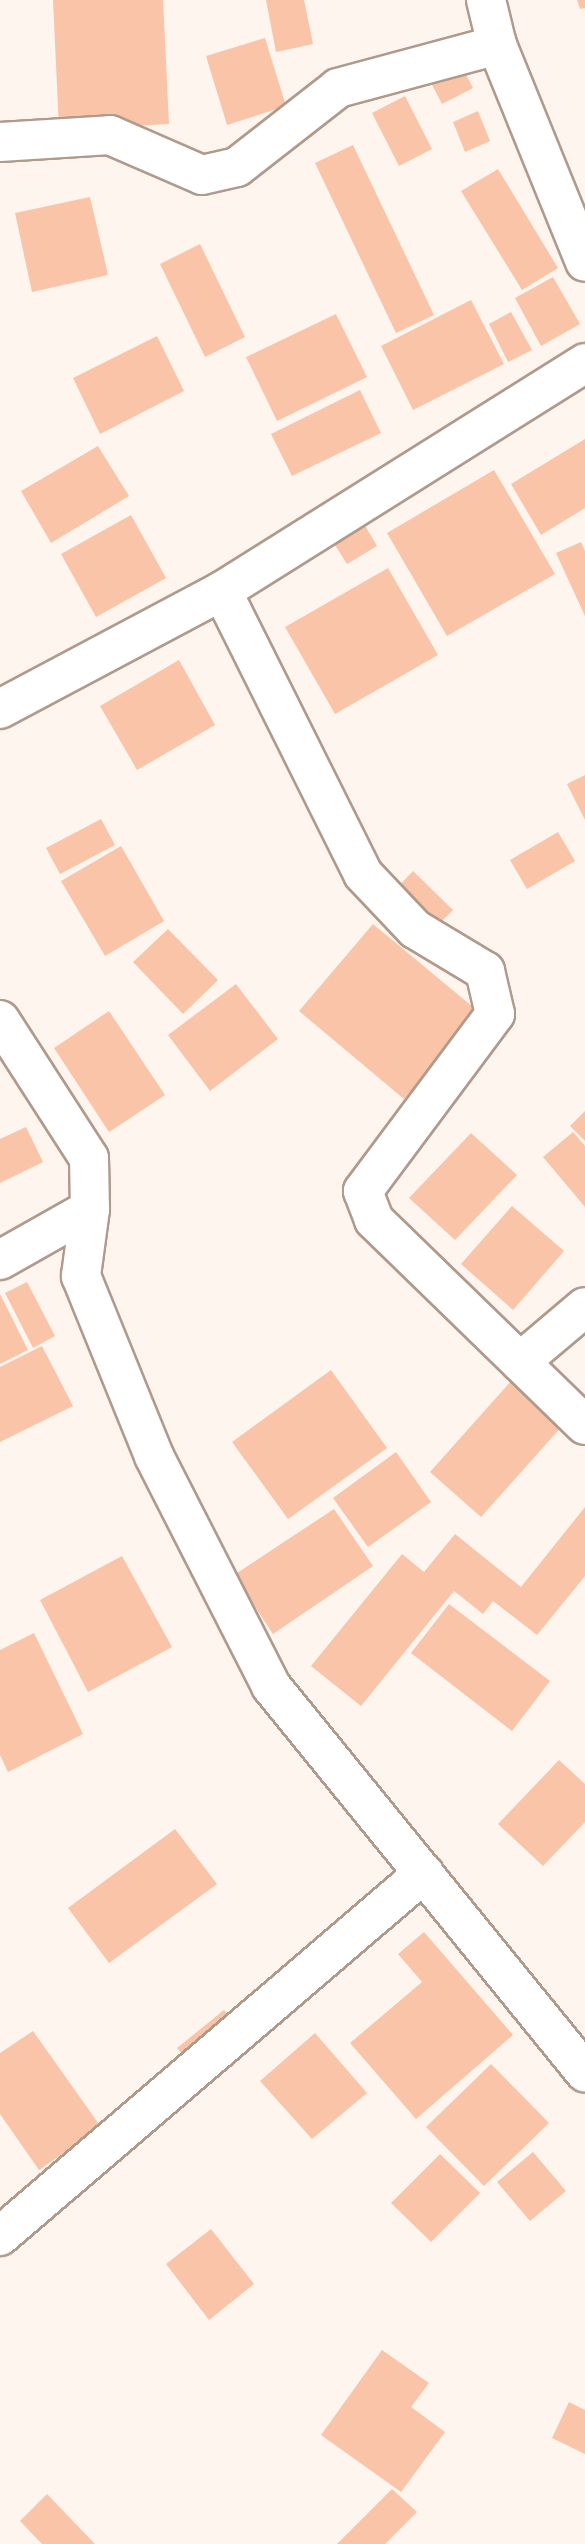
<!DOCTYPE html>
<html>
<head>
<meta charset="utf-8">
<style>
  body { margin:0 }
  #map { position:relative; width:585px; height:2544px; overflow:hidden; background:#fff5ef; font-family:"Open Sans",sans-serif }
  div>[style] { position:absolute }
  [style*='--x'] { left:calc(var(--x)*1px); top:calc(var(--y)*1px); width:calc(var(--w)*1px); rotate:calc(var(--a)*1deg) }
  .building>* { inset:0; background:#f9c4a7 }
  .roads { filter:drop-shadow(2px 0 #b09a8c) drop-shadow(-2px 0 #b09a8c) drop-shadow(0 2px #b09a8c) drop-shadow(0 -2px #b09a8c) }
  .minor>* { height:38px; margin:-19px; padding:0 19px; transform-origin:19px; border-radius:19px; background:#fff }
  span { translate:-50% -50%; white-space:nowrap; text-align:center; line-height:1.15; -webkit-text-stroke:5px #fff; paint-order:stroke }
</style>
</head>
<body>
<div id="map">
  <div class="building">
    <div style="clip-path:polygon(53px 0,163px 0,169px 124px,59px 130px)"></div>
    <div style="clip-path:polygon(266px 0,304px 0,313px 44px,276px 52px)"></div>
    <div style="clip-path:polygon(577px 0,585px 0,585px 8px,580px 9px)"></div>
    <div style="clip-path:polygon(265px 38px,286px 106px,227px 125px,206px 56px)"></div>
    <div style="clip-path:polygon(460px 63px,473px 88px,442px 104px,429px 79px)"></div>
    <div style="clip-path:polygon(405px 96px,432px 149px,399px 166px,372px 113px)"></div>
    <div style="clip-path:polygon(478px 111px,490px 141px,465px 152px,453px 122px)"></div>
    <div style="clip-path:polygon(353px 145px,434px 315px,396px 333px,315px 163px)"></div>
    <div style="clip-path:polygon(498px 169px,558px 268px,522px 290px,461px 191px)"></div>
    <div style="clip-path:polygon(90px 197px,108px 275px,32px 292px,15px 213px)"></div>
    <div style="clip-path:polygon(200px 244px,245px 337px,205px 357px,160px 264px)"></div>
    <div style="clip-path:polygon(553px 277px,580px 324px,541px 346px,515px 298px)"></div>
    <div style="clip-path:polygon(471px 300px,504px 364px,413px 410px,381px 346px)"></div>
    <div style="clip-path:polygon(511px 312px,532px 350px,508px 362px,489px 324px)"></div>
    <div style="clip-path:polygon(336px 314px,367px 377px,277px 421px,246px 357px)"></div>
    <div style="clip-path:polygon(157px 336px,184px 391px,100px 434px,73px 378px)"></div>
    <div style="clip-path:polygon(360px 390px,381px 433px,292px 476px,271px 434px)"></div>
    <div style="clip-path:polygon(585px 439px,585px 508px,541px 535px,511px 484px)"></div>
    <div style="clip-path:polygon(98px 446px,129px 496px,51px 543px,21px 491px)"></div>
    <div style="clip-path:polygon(494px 470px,555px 574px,447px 636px,387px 533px)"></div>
    <div style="clip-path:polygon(357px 512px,377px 546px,347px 564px,326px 531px)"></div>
    <div style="clip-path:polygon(131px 515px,166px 578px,96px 617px,61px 554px)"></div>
    <div style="clip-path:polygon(581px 542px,585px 551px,585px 616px,556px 553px)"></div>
    <div style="clip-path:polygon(388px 568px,438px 655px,335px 714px,285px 627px)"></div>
    <div style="clip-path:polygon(179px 660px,215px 725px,137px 770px,100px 706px)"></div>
    <div style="clip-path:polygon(585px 775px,585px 820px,567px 784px)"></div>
    <div style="clip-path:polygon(101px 819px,115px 845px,60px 874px,46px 848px)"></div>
    <div style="clip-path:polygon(558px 832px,575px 861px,527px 889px,510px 860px)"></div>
    <div style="clip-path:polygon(121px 846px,164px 921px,105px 956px,61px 881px)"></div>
    <div style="clip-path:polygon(413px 871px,453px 910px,433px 930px,394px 891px)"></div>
    <div style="clip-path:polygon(373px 924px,479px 1012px,404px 1099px,299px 1011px)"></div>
    <div style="clip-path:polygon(168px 929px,218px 980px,183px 1014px,133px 962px)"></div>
    <div style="clip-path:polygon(236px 984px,278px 1039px,210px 1091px,168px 1035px)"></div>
    <div style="clip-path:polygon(109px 1011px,165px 1095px,109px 1132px,54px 1048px)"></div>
    <div style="clip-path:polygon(585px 1111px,585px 1141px,570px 1126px)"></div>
    <div style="clip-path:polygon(26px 1127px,43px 1162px,0 1183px,0 1139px)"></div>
    <div style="clip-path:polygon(573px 1132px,585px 1146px,585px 1207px,543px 1157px)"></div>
    <div style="clip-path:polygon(471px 1133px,517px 1175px,455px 1240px,409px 1198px)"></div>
    <div style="clip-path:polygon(512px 1206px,564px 1251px,513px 1310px,461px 1264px)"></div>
    <div style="clip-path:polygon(27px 1282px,55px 1336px,33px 1348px,5px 1293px)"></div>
    <div style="clip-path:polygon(0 1294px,28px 1350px,0 1364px)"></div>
    <div style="clip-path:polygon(42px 1346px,73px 1406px,0 1442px,0 1367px)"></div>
    <div style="clip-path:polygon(331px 1370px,387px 1448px,288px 1519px,232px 1442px)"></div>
    <div style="clip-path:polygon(512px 1380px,563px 1425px,481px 1517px,430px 1472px)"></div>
    <div style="clip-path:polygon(396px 1452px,431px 1502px,368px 1547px,333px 1498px)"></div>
    <div style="clip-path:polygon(585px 1507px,585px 1576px,537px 1635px,493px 1601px,483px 1614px,454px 1591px,361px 1706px,311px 1666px,402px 1554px,424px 1572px,455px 1534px,521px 1587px)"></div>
    <div style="clip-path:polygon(334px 1509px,373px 1566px,273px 1634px,234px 1575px)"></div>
    <div style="clip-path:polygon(122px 1556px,172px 1647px,88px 1692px,40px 1600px)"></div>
    <div style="clip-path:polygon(449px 1604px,550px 1681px,512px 1731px,411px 1653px)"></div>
    <div style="clip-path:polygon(34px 1633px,83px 1734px,8px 1772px,0 1755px,0 1650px)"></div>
    <div style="clip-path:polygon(559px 1760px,585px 1784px,585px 1822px,543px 1866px,498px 1824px)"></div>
    <div style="clip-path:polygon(175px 1829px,217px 1884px,109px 1963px,68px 1908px)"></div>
    <div style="clip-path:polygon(424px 1932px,513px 2035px,416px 2119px,350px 2043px,422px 1982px,398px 1954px)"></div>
    <div style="clip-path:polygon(224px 2010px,240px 2030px,194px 2068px,177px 2048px)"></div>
    <div style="clip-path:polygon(33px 2031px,101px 2127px,39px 2170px,0 2114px,0 2053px)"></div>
    <div style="clip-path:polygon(315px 2033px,367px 2093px,312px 2139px,260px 2081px)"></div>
    <div style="clip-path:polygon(491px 2064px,549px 2123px,484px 2186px,426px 2127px)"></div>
    <div style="clip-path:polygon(533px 2152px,566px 2191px,530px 2221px,497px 2182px)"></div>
    <div style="clip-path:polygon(440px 2154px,480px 2193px,431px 2242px,391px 2203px)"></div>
    <div style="clip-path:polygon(211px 2229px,254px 2284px,209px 2320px,166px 2264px)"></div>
    <div style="clip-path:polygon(382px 2350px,429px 2383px,411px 2407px,445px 2432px,401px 2492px,321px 2435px)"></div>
    <div style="clip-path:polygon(569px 2402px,585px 2410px,585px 2454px,552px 2438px)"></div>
    <div style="clip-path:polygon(392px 2489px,417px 2512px,385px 2544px,337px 2544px)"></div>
    <div style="clip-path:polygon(47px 2494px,95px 2544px,42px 2544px,20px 2521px)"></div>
  </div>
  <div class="roads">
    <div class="minor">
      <div style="--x:486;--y:0;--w:46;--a:76.3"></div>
      <div style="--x:497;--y:45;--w:234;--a:67.9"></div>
      <div style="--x:0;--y:142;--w:110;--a:-3.6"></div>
      <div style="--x:110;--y:135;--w:100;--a:23.5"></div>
      <div style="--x:202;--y:175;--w:36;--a:-13"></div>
      <div style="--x:237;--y:167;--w:128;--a:-38"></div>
      <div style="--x:338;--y:88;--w:165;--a:-15.1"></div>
      <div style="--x:222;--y:591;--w:316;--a:63.5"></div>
      <div style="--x:363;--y:874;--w:76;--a:46.6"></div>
      <div style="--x:415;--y:929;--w:82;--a:31"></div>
      <div style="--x:485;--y:971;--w:44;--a:76.9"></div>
      <div style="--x:495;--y:1014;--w:221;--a:126.7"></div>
      <div style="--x:363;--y:1191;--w:31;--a:69"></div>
      <div style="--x:374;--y:1220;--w:294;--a:44.2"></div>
      <div style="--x:0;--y:709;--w:251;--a:-28"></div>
      <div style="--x:222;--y:591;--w:429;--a:-32.1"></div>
      <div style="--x:0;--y:1020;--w:164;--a:57.2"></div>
      <div style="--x:89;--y:1158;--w:51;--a:88.9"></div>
      <div style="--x:90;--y:1209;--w:68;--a:97.7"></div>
      <div style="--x:81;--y:1276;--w:194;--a:67.9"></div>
      <div style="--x:154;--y:1456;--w:258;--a:63"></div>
      <div style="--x:271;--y:1686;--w:498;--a:50.9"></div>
      <div style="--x:0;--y:1260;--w:103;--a:-29.5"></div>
      <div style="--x:520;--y:1362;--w:85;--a:-40.2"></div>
      <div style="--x:0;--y:2236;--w:558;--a:-40.57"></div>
    </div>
  </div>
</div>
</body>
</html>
